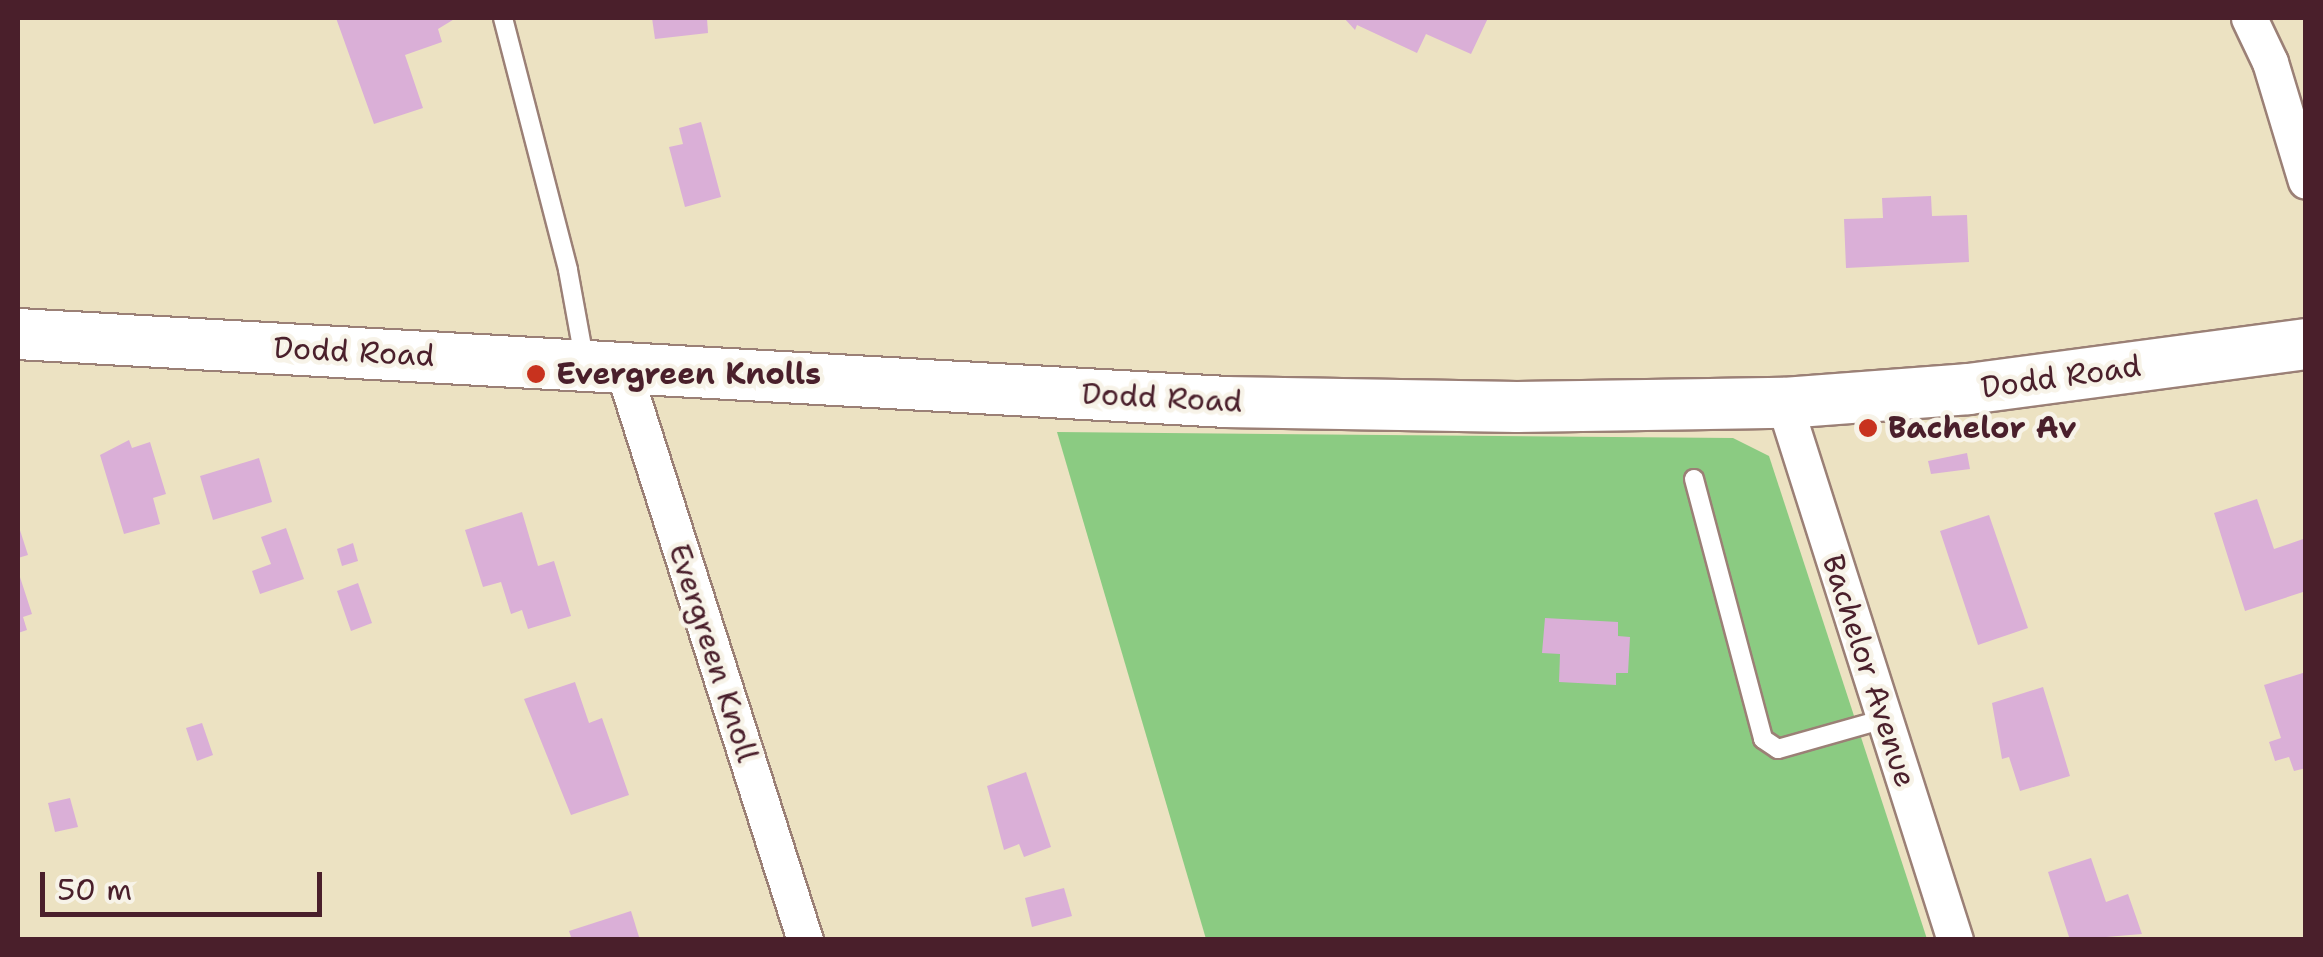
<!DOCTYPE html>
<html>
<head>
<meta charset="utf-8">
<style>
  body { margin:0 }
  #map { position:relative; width:2323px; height:957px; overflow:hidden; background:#ece2c2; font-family:"Shantell Sans",sans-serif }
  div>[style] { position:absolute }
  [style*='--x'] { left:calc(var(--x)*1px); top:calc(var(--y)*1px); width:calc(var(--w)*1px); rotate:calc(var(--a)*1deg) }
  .green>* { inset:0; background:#8bcb82 }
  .building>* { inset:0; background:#daafd7 }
  .roads { filter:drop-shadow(2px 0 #9b8076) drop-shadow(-2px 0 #9b8076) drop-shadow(0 2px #9b8076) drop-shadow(0 -2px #9b8076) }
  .service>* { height:18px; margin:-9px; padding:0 9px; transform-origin:9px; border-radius:9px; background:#fff }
  .minor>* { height:35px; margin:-17.5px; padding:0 17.5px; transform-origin:17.5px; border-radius:17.5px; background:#fff }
  .secondary>* { height:50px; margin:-25px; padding:0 25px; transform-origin:25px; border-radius:25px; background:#fff }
  .dots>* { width:28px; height:28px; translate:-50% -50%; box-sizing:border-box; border:5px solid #f7f3e8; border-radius:50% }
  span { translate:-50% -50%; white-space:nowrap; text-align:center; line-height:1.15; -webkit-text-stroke:9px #f7f3e8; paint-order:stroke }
  .street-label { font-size:30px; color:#4a1f2b }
  .poi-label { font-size:30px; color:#4a1f2b; font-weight:700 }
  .left { translate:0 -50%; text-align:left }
  .frame { position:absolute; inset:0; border:20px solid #4a1f2b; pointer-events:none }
  .scale { position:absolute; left:40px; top:872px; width:282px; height:45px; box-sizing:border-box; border:5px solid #4a1f2b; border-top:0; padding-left:12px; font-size:30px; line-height:35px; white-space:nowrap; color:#4a1f2b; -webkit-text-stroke:8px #f7f3e8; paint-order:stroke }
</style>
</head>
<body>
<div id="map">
  <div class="green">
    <div style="clip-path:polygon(1057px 432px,1733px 438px,1769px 456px,1927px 939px,1206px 939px)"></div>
  </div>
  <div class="building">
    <div style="clip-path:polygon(336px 18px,456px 18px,438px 29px,442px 42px,405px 55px,423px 108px,374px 124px)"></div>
    <div style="clip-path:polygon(652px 18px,707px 18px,708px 33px,655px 39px)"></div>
    <div style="clip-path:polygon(1344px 18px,1488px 18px,1471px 54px,1426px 34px,1417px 53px,1357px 25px,1355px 30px)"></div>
    <div style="clip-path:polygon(701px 122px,721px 197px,685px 207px,669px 147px,683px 144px,679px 128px)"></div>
    <div style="clip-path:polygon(1931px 196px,1932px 216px,1967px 215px,1969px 262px,1846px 268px,1844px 219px,1883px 218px,1882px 198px)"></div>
    <div style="clip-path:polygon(129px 440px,132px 448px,150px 442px,166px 494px,153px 498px,160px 524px,124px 534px,100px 455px)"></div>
    <div style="clip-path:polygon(1967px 453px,1970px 469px,1931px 474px,1928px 461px)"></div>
    <div style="clip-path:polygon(259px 458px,272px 502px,213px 520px,200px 476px)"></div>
    <div style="clip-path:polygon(2257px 499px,2274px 549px,2306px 538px,2306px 591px,2245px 611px,2214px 513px)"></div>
    <div style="clip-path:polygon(522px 512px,538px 566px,554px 561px,571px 616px,528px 629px,522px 610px,511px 614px,501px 582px,483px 587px,465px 530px)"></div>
    <div style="clip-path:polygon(1989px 515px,2028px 628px,1978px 645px,1940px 531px)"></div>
    <div style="clip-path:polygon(18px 524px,28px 555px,18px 558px)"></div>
    <div style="clip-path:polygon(286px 528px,304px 579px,260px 594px,252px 571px,271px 564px,261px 537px)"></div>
    <div style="clip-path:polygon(353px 543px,358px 561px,342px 566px,337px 549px)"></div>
    <div style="clip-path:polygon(18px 571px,32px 614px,23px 617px,27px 630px,18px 633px)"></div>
    <div style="clip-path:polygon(358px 583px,372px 623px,351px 631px,337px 591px)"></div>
    <div style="clip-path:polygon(1545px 618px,1618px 622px,1618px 636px,1630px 637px,1628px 673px,1616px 673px,1616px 685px,1559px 682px,1560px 654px,1542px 653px)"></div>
    <div style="clip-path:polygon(2306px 672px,2306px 768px,2294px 771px,2289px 757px,2275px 761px,2269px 742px,2281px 738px,2264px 685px)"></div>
    <div style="clip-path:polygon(575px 682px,589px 723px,602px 718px,629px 795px,571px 815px,524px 699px)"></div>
    <div style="clip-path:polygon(2043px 687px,2070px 776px,2020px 791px,2009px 757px,2002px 759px,1992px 703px)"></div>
    <div style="clip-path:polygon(202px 723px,213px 755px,197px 761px,186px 728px)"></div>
    <div style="clip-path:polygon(1026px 772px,1051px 847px,1024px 857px,1019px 844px,1004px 850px,987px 786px)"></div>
    <div style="clip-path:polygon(70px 798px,78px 827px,55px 832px,48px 803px)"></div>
    <div style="clip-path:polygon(2091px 858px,2106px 902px,2128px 894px,2142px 934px,2070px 940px,2048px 872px)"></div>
    <div style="clip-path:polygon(1064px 888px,1072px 916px,1032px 927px,1025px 898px)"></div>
    <div style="clip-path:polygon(631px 911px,640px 940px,572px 940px,569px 931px)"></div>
  </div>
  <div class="roads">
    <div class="service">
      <div style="--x:503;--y:18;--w:260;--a:75.5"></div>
      <div style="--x:568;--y:270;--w:96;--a:79.7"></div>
      <div style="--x:1694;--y:479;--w:269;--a:75.1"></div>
      <div style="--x:1763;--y:739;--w:18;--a:34"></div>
      <div style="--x:1778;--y:749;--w:110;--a:-15.8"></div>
    </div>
    <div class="minor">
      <div style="--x:2249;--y:18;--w:49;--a:64.5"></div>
      <div style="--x:2270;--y:62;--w:124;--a:73.2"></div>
      <div style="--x:622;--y:366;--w:602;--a:72.32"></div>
      <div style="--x:1784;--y:403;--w:564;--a:72.34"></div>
    </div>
    <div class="secondary">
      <div style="--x:18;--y:334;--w:1209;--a:3.22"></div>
      <div style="--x:1225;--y:402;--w:292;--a:1"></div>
      <div style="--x:1517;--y:407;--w:267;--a:-0.9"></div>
      <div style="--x:1784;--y:403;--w:186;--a:-4.3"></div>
      <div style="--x:1969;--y:389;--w:340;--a:-7.6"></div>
    </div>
  </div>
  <div class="dots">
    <div style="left:536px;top:374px;background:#c8321e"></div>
    <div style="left:1868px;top:428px;background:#c8321e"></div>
  </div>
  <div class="street-label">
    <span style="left:354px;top:352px;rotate:3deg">Dodd Road</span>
    <span style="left:2061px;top:377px;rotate:-8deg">Dodd Road</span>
    <span style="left:1162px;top:398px;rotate:3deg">Dodd Road</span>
    <span style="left:713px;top:653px;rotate:72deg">Evergreen Knoll</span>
    <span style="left:1869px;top:671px;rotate:72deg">Bachelor Avenue</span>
  </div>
  <div class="poi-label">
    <span class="left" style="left:556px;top:374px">Evergreen Knolls</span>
    <span class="left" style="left:1888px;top:428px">Bachelor Av</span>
  </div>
  <div class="frame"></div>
  <div class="scale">50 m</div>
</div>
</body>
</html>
